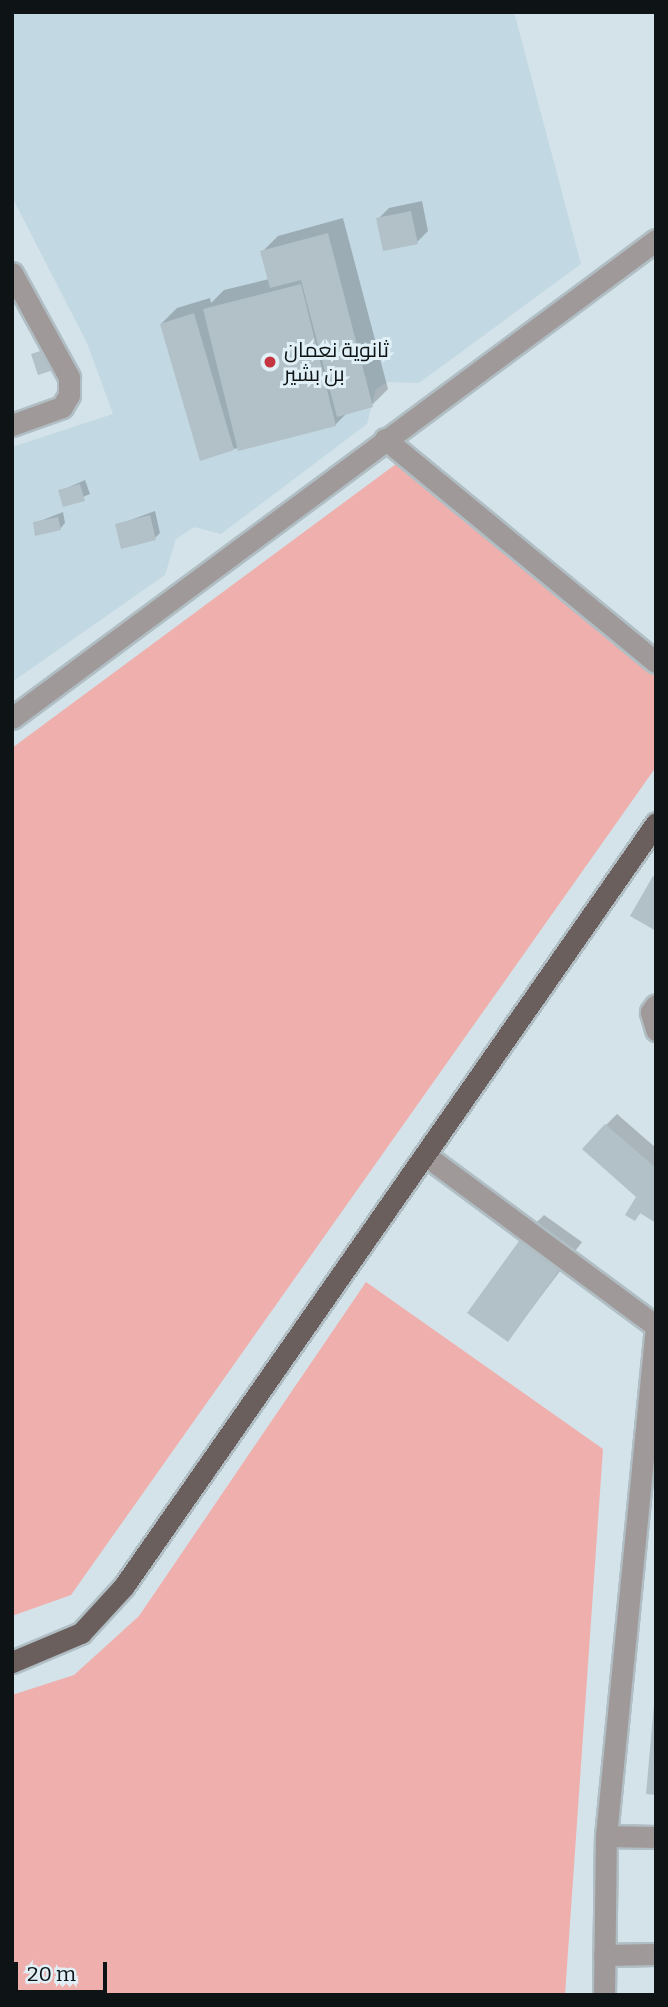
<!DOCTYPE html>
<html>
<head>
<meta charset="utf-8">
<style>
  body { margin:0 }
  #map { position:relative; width:668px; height:2007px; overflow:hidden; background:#d4e3ea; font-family:Bitter,Cairo,serif }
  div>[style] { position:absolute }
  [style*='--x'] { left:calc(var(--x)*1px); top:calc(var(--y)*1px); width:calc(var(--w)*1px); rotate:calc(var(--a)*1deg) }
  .built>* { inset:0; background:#c2d8e3 }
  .green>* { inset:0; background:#efb0ad }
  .shadow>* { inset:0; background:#0003 }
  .building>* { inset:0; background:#b2c0c7 }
  .roads { filter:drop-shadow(2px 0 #b0bec4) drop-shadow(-2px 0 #b0bec4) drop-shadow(0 2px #b0bec4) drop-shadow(0 -2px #b0bec4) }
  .minor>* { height:21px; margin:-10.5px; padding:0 10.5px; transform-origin:10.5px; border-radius:10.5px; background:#a09999 }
  .major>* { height:21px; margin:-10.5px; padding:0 10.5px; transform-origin:10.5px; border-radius:10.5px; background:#6b5f5e }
  .dots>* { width:19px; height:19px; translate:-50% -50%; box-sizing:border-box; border:4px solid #e1f0f7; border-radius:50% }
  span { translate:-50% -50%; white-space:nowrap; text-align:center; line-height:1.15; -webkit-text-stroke:6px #e1f0f7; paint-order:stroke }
  .poi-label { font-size:21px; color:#0e1315 }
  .left { translate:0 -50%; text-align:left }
  .frame { position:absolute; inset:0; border:14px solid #0e1315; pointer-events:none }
  .scale { position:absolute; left:14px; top:1962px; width:93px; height:32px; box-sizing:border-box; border:4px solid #0e1315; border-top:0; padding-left:9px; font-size:21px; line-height:24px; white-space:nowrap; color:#0e1315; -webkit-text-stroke:5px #e1f0f7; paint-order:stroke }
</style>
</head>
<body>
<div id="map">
  <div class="built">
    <div style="clip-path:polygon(12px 12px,514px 12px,581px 264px,419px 383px,388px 382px,376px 389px,367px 424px,221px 534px,194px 527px,176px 539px,165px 575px,12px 682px,12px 447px,113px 414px,87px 343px,12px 197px)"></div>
  </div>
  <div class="green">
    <div style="clip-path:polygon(400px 461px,656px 671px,656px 767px,71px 1595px,12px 1616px,12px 748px)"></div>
    <div style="clip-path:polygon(366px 1282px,603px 1449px,565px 1995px,12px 1995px,12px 1695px,74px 1675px,139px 1616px)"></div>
  </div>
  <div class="shadow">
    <div style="clip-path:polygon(422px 201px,428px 231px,417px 242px,378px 219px,389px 208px)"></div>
    <div style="clip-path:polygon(343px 218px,388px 389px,372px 405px,348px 412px,335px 425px,234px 449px,161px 324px,177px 308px,210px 298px,211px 303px,224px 290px,269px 279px,262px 252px,278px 236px)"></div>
    <div style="clip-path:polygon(85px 480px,90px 494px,64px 505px,60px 491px)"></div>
    <div style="clip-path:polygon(155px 511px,160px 533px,155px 538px,117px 525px)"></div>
    <div style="clip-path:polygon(63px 512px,65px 523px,60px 529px,35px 523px)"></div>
    <div style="clip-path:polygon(617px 1114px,656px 1148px,656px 1221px,642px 1212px,634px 1219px,638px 1196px,606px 1125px)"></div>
    <div style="clip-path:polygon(544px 1215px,582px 1242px,508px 1340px,528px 1231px)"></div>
  </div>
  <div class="building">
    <div style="clip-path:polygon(411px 211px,418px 244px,383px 251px,376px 218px)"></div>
    <div style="clip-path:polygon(328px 233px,373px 407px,337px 417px,301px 280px,270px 288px,260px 251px)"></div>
    <div style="clip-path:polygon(301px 284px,336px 426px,238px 451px,203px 309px)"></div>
    <div style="clip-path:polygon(194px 313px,234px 450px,200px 461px,160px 324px)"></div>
    <div style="clip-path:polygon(56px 346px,63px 367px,38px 375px,31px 354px)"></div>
    <div style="clip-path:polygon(80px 484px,85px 501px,63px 507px,58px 490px)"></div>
    <div style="clip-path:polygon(150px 515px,156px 540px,121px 549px,115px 524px)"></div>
    <div style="clip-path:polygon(58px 517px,61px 530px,35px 536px,33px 522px)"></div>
    <div style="clip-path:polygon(653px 876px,656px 878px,656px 931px,630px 916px)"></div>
    <div style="clip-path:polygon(605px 1124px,656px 1168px,656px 1223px,640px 1213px,635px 1221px,625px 1215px,636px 1197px,582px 1149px)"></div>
    <div style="clip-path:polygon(527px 1230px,567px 1259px,508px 1342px,467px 1313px)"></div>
    <div style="clip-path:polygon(654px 1705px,656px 1705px,656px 1795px,646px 1794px)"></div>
  </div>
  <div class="roads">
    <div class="minor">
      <div style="--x:12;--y:273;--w:119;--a:61.3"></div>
      <div style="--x:69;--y:377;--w:18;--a:90"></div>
      <div style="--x:69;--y:395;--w:14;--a:120"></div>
      <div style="--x:62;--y:407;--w:53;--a:160.2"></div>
      <div style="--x:385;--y:439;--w:351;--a:39.5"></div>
      <div style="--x:12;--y:718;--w:802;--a:-36.58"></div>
      <div style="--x:656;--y:1005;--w:9;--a:126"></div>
      <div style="--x:651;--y:1012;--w:19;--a:74"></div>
      <div style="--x:425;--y:1155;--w:287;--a:36.5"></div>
      <div style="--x:606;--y:1836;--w:50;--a:1.1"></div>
      <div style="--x:604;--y:1955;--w:52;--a:-1.1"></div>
      <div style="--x:604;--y:1995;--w:159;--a:-89.3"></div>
      <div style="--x:606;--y:1836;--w:512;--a:-84.4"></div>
    </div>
    <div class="major">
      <div style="--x:12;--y:1662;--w:75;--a:-22.8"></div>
      <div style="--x:81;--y:1633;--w:64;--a:-47.5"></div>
      <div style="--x:124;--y:1586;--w:930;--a:-55.11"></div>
    </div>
  </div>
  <div class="dots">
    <div style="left:270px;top:362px;background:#c53540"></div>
  </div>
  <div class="poi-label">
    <span class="left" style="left:284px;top:362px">ثانوية نعمان<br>بن بشير</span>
  </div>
  <div class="frame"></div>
  <div class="scale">20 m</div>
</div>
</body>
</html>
